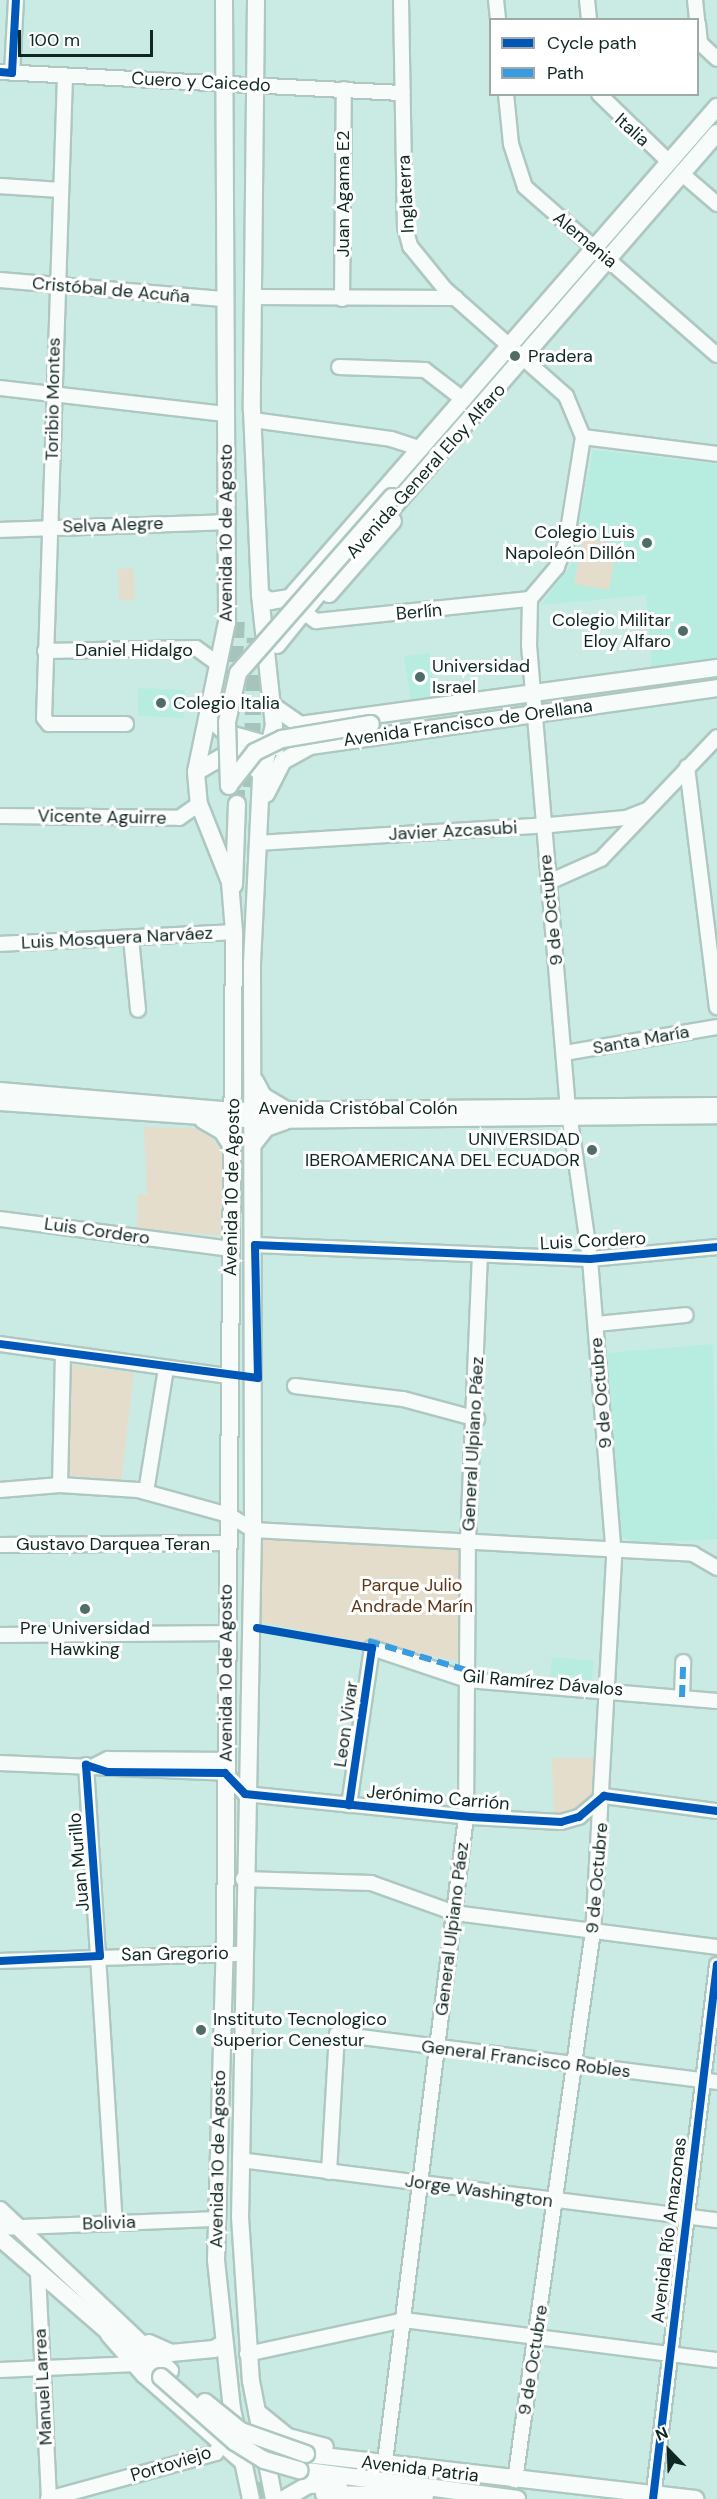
<!DOCTYPE html>
<html>
<head>
<meta charset="utf-8">
<style>
  body { margin:0 }
  #map { position:relative; width:717px; height:2499px; overflow:hidden; background:#caebe3; font-family:"DM Sans",sans-serif }
  div>[style] { position:absolute }
  [style*='--x'] { left:calc(var(--x)*1px); top:calc(var(--y)*1px); width:calc(var(--w)*1px); rotate:calc(var(--a)*1deg) }
  .built>* { inset:0; background:#b7ede0 }
  .green>* { inset:0; background:#e4ddcb }
  .major-tunnel>* { height:16px; margin-top:-8px; transform-origin:0; background:repeating-linear-gradient(90deg,#a5c4bc 0 16px,transparent 0 24px) }
  .roads { filter:drop-shadow(2px 0 #aec8c1) drop-shadow(-2px 0 #aec8c1) drop-shadow(0 2px #aec8c1) drop-shadow(0 -2px #aec8c1) }
  .minor>* { height:14px; margin:-7px; padding:0 7px; transform-origin:7px; border-radius:7px; background:#f7fcfb }
  .major>* { height:16px; margin:-8px; padding:0 8px; transform-origin:8px; border-radius:8px; background:#f7fcfb }
  .bridges { filter:drop-shadow(2px 0 #aec8c1) drop-shadow(-2px 0 #aec8c1) drop-shadow(0 2px #aec8c1) drop-shadow(0 -2px #aec8c1) }
  .major-bridge>* { height:16px; margin:-8px; padding:0 8px; transform-origin:8px; border-radius:8px; background:#f7fcfb }
  .quiet>* { height:6px; margin-top:-3px; transform-origin:0; background:repeating-linear-gradient(90deg,#3a9ce0 0 12px,transparent 0 18px) }
  .cycleway>* { height:8px; margin:-4px; padding:0 4px; transform-origin:4px; border-radius:4px; background:#0057b8 }
  .dots>* { width:16px; height:16px; translate:-50% -50%; box-sizing:border-box; border:3px solid #fff; border-radius:50% }
  span { translate:-50% -50%; white-space:nowrap; text-align:center; line-height:1.15; -webkit-text-stroke:6px #fff; paint-order:stroke }
  .street-label { font-size:18px; color:#0f2722 }
  .poi-label { font-size:18px; color:#0f2722 }
  .left { translate:0 -50%; text-align:left }
  .right { translate:-100% -50%; text-align:right }
  .park-label { font-size:18px; color:#5d3616 }
  .legend { position:absolute; left:489px; top:18px; width:210px; height:78px; box-sizing:border-box; background:#fff; border:2px solid #9fa9a7; margin:0; padding:8px 10px; list-style:none; font-size:18px; color:#0f2722 }
  .legend li { display:flex; align-items:center; gap:12px; height:30px }
  .legend b { width:30px; border:2px solid #9fa9a7 }
  .north { position:absolute; left:639px; top:2421px; width:60px; height:60px; -webkit-text-stroke:4px #fff; paint-order:stroke; rotate:337deg; font-size:16px; font-weight:700; line-height:24px; text-align:center; color:#0f2722 }
  .north::after { content:''; display:block; margin:auto; width:21px; height:27px; background:#0f2722; clip-path:polygon(50% 0,100% 100%,50% 72%,0 100%) }
  .scale { position:absolute; left:18px; top:30px; width:135px; height:27px; box-sizing:border-box; border:3px solid #0f2722; border-top:0; padding-left:8px; font-size:18px; line-height:21px; white-space:nowrap; color:#0f2722; -webkit-text-stroke:4px #fff; paint-order:stroke }
</style>
</head>
<body>
<div id="map">
  <div class="built">
    <div style="clip-path:polygon(593px 450px,717px 464px,717px 658px,652px 667px,646px 595px,541px 605px,571px 565px)"></div>
    <div style="clip-path:polygon(430px 653px,436px 697px,411px 701px,404px 656px)"></div>
    <div style="clip-path:polygon(138px 688px,185px 690px,184px 718px,138px 716px)"></div>
    <div style="clip-path:polygon(713px 1344px,717px 1539px,641px 1543px,621px 1537px,607px 1353px)"></div>
    <div style="clip-path:polygon(552px 1657px,594px 1661px,592px 1680px,550px 1676px)"></div>
  </div>
  <div class="green">
    <div style="clip-path:polygon(583px 538px,617px 544px,609px 590px,574px 584px)"></div>
    <div style="clip-path:polygon(133px 568px,135px 600px,119px 600px,118px 569px)"></div>
    <div style="clip-path:polygon(144px 1127px,201px 1128px,226px 1153px,223px 1236px,137px 1228px,138px 1195px,147px 1194px)"></div>
    <div style="clip-path:polygon(71px 1365px,134px 1373px,121px 1482px,66px 1475px)"></div>
    <div style="clip-path:polygon(260px 1535px,467px 1546px,462px 1662px,255px 1621px)"></div>
    <div style="clip-path:polygon(552px 1758px,599px 1758px,597px 1795px,570px 1813px,554px 1812px)"></div>
  </div>
  <div class="major-tunnel">
    <div style="--x:234;--y:686;--w:68;--a:-87.5"></div>
    <div style="--x:236;--y:766;--w:38;--a:88"></div>
    <div style="--x:251;--y:787;--w:149;--a:-88.5"></div>
    <div style="--x:264;--y:2499;--w:18;--a:-84"></div>
    <div style="--x:266;--y:2481;--w:13;--a:-48"></div>
  </div>
  <div class="roads">
    <div class="minor">
      <div style="--x:401;--y:0;--w:227;--a:89"></div>
      <div style="--x:405;--y:227;--w:20;--a:75"></div>
      <div style="--x:410;--y:246;--w:55;--a:50.9"></div>
      <div style="--x:445;--y:289;--w:162;--a:41.5"></div>
      <div style="--x:566;--y:396;--w:44;--a:67.5"></div>
      <div style="--x:583;--y:437;--w:107;--a:99.1"></div>
      <div style="--x:566;--y:543;--w:26;--a:111"></div>
      <div style="--x:557;--y:567;--w:42;--a:130.2"></div>
      <div style="--x:530;--y:599;--w:46;--a:91.2"></div>
      <div style="--x:529;--y:645;--w:463;--a:85.2"></div>
      <div style="--x:568;--y:1106;--w:155;--a:81.8"></div>
      <div style="--x:590;--y:1259;--w:301;--a:85.4"></div>
      <div style="--x:614;--y:1559;--w:373;--a:93.2"></div>
      <div style="--x:593;--y:1931;--w:555;--a:98.09"></div>
      <div style="--x:496;--y:0;--w:20;--a:84"></div>
      <div style="--x:587;--y:0;--w:20;--a:84"></div>
      <div style="--x:695;--y:0;--w:20;--a:84"></div>
      <div style="--x:698;--y:24;--w:19;--a:84"></div>
      <div style="--x:700;--y:43;--w:23;--a:43"></div>
      <div style="--x:0;--y:72;--w:403;--a:3"></div>
      <div style="--x:12;--y:73;--w:73;--a:-86.9"></div>
      <div style="--x:65;--y:76;--w:642;--a:91.87"></div>
      <div style="--x:44;--y:718;--w:8;--a:50"></div>
      <div style="--x:49;--y:724;--w:77;--a:0"></div>
      <div style="--x:506;--y:94;--w:50;--a:84.3"></div>
      <div style="--x:511;--y:144;--w:45;--a:72"></div>
      <div style="--x:525;--y:187;--w:255;--a:41.2"></div>
      <div style="--x:599;--y:94;--w:98;--a:44.2"></div>
      <div style="--x:681;--y:173;--w:48;--a:40.7"></div>
      <div style="--x:0;--y:186;--w:61;--a:3.8"></div>
      <div style="--x:0;--y:280;--w:223;--a:4.9"></div>
      <div style="--x:253;--y:297;--w:203;--a:0.3"></div>
      <div style="--x:342;--y:299;--w:210;--a:-89.5"></div>
      <div style="--x:339;--y:367;--w:86;--a:2"></div>
      <div style="--x:425;--y:370;--w:49;--a:37.6"></div>
      <div style="--x:0;--y:388;--w:226;--a:6.6"></div>
      <div style="--x:253;--y:420;--w:139;--a:7.8"></div>
      <div style="--x:391;--y:439;--w:32;--a:18"></div>
      <div style="--x:583;--y:437;--w:135;--a:7.2"></div>
      <div style="--x:0;--y:530;--w:225;--a:-2"></div>
      <div style="--x:309;--y:616;--w:9;--a:36"></div>
      <div style="--x:316;--y:621;--w:215;--a:-5.9"></div>
      <div style="--x:45;--y:651;--w:151;--a:-1.1"></div>
      <div style="--x:196;--y:648;--w:26;--a:36"></div>
      <div style="--x:687;--y:767;--w:242;--a:82.9"></div>
      <div style="--x:0;--y:816;--w:179;--a:0.6"></div>
      <div style="--x:179;--y:818;--w:24;--a:-35"></div>
      <div style="--x:257;--y:843;--w:294;--a:-3.5"></div>
      <div style="--x:550;--y:825;--w:76;--a:-5.3"></div>
      <div style="--x:626;--y:818;--w:22;--a:-21"></div>
      <div style="--x:549;--y:882;--w:57;--a:-23.9"></div>
      <div style="--x:601;--y:859;--w:168;--a:-46.4"></div>
      <div style="--x:131;--y:938;--w:72;--a:84.4"></div>
      <div style="--x:0;--y:944;--w:234;--a:-2.9"></div>
      <div style="--x:565;--y:1053;--w:154;--a:-9.7"></div>
      <div style="--x:0;--y:1090;--w:234;--a:4.9"></div>
      <div style="--x:233;--y:1110;--w:484;--a:-0.6"></div>
      <div style="--x:0;--y:1103;--w:256;--a:4"></div>
      <div style="--x:255;--y:1121;--w:462;--a:-0.6"></div>
      <div style="--x:0;--y:1219;--w:232;--a:7.4"></div>
      <div style="--x:255;--y:1245;--w:335;--a:2.4"></div>
      <div style="--x:590;--y:1259;--w:128;--a:-5.4"></div>
      <div style="--x:596;--y:1324;--w:90;--a:-5.7"></div>
      <div style="--x:0;--y:1344;--w:231;--a:8"></div>
      <div style="--x:295;--y:1386;--w:109;--a:6.9"></div>
      <div style="--x:403;--y:1399;--w:77;--a:15.1"></div>
      <div style="--x:60;--y:1485;--w:130;--a:-88.7"></div>
      <div style="--x:0;--y:1490;--w:60;--a:-4.8"></div>
      <div style="--x:60;--y:1485;--w:78;--a:3.7"></div>
      <div style="--x:138;--y:1490;--w:94;--a:15.4"></div>
      <div style="--x:229;--y:1515;--w:28;--a:32"></div>
      <div style="--x:253;--y:1530;--w:441;--a:3.1"></div>
      <div style="--x:693;--y:1554;--w:28;--a:30"></div>
      <div style="--x:146;--y:1492;--w:125;--a:-80.8"></div>
      <div style="--x:0;--y:1545;--w:227;--a:-0.5"></div>
      <div style="--x:0;--y:1635;--w:226;--a:-0.5"></div>
      <div style="--x:682;--y:1697;--w:35;--a:-88"></div>
      <div style="--x:0;--y:1763;--w:225;--a:2.5"></div>
      <div style="--x:225;--y:1773;--w:29;--a:46"></div>
      <div style="--x:245;--y:1794;--w:227;--a:5.8"></div>
      <div style="--x:471;--y:1817;--w:90;--a:3.2"></div>
      <div style="--x:561;--y:1822;--w:19;--a:-16"></div>
      <div style="--x:579;--y:1817;--w:33;--a:-40"></div>
      <div style="--x:604;--y:1796;--w:114;--a:7.6"></div>
      <div style="--x:86;--y:1765;--w:459;--a:86.4"></div>
      <div style="--x:94;--y:1766;--w:16;--a:-27"></div>
      <div style="--x:108;--y:1759;--w:117;--a:0.5"></div>
      <div style="--x:349;--y:1805;--w:159;--a:-81.7"></div>
      <div style="--x:372;--y:1648;--w:100;--a:18.6"></div>
      <div style="--x:467;--y:1680;--w:251;--a:4.8"></div>
      <div style="--x:243;--y:1879;--w:128;--a:1.8"></div>
      <div style="--x:371;--y:1883;--w:89;--a:19.7"></div>
      <div style="--x:455;--y:1913;--w:264;--a:7.4"></div>
      <div style="--x:0;--y:1961;--w:243;--a:-1.7"></div>
      <div style="--x:240;--y:2160;--w:481;--a:7.2"></div>
      <div style="--x:329;--y:2172;--w:138;--a:-86.7"></div>
      <div style="--x:337;--y:2034;--w:383;--a:7.2"></div>
      <div style="--x:0;--y:2228;--w:217;--a:-2.4"></div>
      <div style="--x:38;--y:2274;--w:225;--a:87.2"></div>
      <div style="--x:108;--y:2335;--w:53;--a:48.8"></div>
      <div style="--x:143;--y:2375;--w:136;--a:41.4"></div>
      <div style="--x:247;--y:2354;--w:161;--a:-12.2"></div>
      <div style="--x:404;--y:2320;--w:316;--a:7.3"></div>
      <div style="--x:0;--y:2370;--w:136;--a:-2.5"></div>
      <div style="--x:386;--y:2454;--w:642;--a:-82.84"></div>
      <div style="--x:466;--y:1817;--w:277;--a:-89.6"></div>
      <div style="--x:468;--y:1540;--w:282;--a:-87.6"></div>
      <div style="--x:48;--y:2499;--w:174;--a:-15.3"></div>
      <div style="--x:216;--y:2453;--w:10;--a:-66"></div>
      <div style="--x:653;--y:2499;--w:538;--a:-83.17"></div>
    </div>
    <div class="major">
      <div style="--x:224;--y:0;--w:622;--a:89.72"></div>
      <div style="--x:227;--y:622;--w:153;--a:101.7"></div>
      <div style="--x:196;--y:772;--w:32;--a:85"></div>
      <div style="--x:199;--y:804;--w:84;--a:68.3"></div>
      <div style="--x:230;--y:882;--w:50;--a:85.4"></div>
      <div style="--x:234;--y:932;--w:1006;--a:90.51"></div>
      <div style="--x:225;--y:1938;--w:322;--a:91.6"></div>
      <div style="--x:216;--y:2260;--w:150;--a:83.9"></div>
      <div style="--x:232;--y:2409;--w:92;--a:78.1"></div>
      <div style="--x:256;--y:0;--w:410;--a:90.6"></div>
      <div style="--x:252;--y:410;--w:185;--a:87.5"></div>
      <div style="--x:260;--y:595;--w:131;--a:83.9"></div>
      <div style="--x:274;--y:725;--w:56;--a:103.5"></div>
      <div style="--x:261;--y:779;--w:185;--a:92.8"></div>
      <div style="--x:252;--y:964;--w:566;--a:89.9"></div>
      <div style="--x:253;--y:1530;--w:687;--a:91.08"></div>
      <div style="--x:240;--y:2217;--w:164;--a:86.2"></div>
      <div style="--x:251;--y:2381;--w:120;--a:79"></div>
      <div style="--x:376;--y:527;--w:521;--a:-49.12"></div>
      <div style="--x:329;--y:594;--w:97;--a:-48.8"></div>
      <div style="--x:260;--y:595;--w:12;--a:31"></div>
      <div style="--x:270;--y:601;--w:20;--a:-9"></div>
      <div style="--x:290;--y:598;--w:651;--a:-48.99"></div>
      <div style="--x:277;--y:645;--w:86;--a:-51.1"></div>
      <div style="--x:208;--y:703;--w:20;--a:72"></div>
      <div style="--x:214;--y:722;--w:16;--a:43"></div>
      <div style="--x:226;--y:733;--w:52;--a:15.6"></div>
      <div style="--x:273;--y:706;--w:33;--a:35"></div>
      <div style="--x:300;--y:725;--w:421;--a:-7.8"></div>
      <div style="--x:196;--y:772;--w:42;--a:-30.3"></div>
      <div style="--x:232;--y:751;--w:16;--a:18"></div>
      <div style="--x:247;--y:756;--w:17;--a:54"></div>
      <div style="--x:266;--y:794;--w:37;--a:-63"></div>
      <div style="--x:283;--y:761;--w:31;--a:-29"></div>
      <div style="--x:310;--y:746;--w:411;--a:-8.1"></div>
      <div style="--x:234;--y:885;--w:81;--a:-87.9"></div>
      <div style="--x:255;--y:1081;--w:17;--a:62"></div>
      <div style="--x:263;--y:1096;--w:27;--a:31"></div>
      <div style="--x:203;--y:1120;--w:22;--a:30"></div>
      <div style="--x:222;--y:1131;--w:20;--a:57"></div>
      <div style="--x:255;--y:1142;--w:18;--a:-52"></div>
      <div style="--x:266;--y:1128;--w:20;--a:-20"></div>
      <div style="--x:0;--y:2210;--w:234;--a:43.4"></div>
      <div style="--x:0;--y:2238;--w:206;--a:40.9"></div>
      <div style="--x:149;--y:2343;--w:24;--a:24"></div>
      <div style="--x:171;--y:2353;--w:43;--a:-5.3"></div>
      <div style="--x:214;--y:2349;--w:12;--a:-31"></div>
      <div style="--x:257;--y:2412;--w:40;--a:39"></div>
      <div style="--x:288;--y:2437;--w:38;--a:15"></div>
      <div style="--x:306;--y:2454;--w:392;--a:6.6"></div>
      <div style="--x:300;--y:2470;--w:219;--a:7.6"></div>
      <div style="--x:324;--y:2494;--w:101;--a:1.1"></div>
      <div style="--x:284;--y:2499;--w:28;--a:-30"></div>
      <div style="--x:308;--y:2485;--w:31;--a:-2"></div>
    </div>
  </div>
  <div class="bridges">
    <div class="major-bridge">
      <div style="--x:229;--y:785;--w:42;--a:-51.8"></div>
      <div style="--x:255;--y:752;--w:30;--a:-26"></div>
      <div style="--x:282;--y:739;--w:90;--a:-9.6"></div>
      <div style="--x:229;--y:786;--w:64;--a:-91.8"></div>
      <div style="--x:227;--y:722;--w:50;--a:-77.3"></div>
      <div style="--x:238;--y:673;--w:234;--a:-48.8"></div>
      <div style="--x:161;--y:2377;--w:98;--a:41.3"></div>
      <div style="--x:235;--y:2442;--w:34;--a:32"></div>
      <div style="--x:264;--y:2460;--w:37;--a:16"></div>
      <div style="--x:205;--y:2402;--w:46;--a:38.9"></div>
      <div style="--x:241;--y:2431;--w:69;--a:19.5"></div>
    </div>
  </div>
  <div class="quiet">
    <div style="--x:368;--y:1641;--w:102;--a:16.5"></div>
    <div style="--x:682;--y:1697;--w:35;--a:-88"></div>
  </div>
  <div class="cycleway">
    <div style="--x:0;--y:72;--w:12;--a:5"></div>
    <div style="--x:12;--y:73;--w:73;--a:-86.9"></div>
    <div style="--x:0;--y:1344;--w:260;--a:7.5"></div>
    <div style="--x:258;--y:1378;--w:133;--a:-91.3"></div>
    <div style="--x:255;--y:1245;--w:335;--a:2.4"></div>
    <div style="--x:590;--y:1259;--w:128;--a:-5.4"></div>
    <div style="--x:257;--y:1628;--w:117;--a:9.9"></div>
    <div style="--x:372;--y:1648;--w:159;--a:98.3"></div>
    <div style="--x:0;--y:1961;--w:100;--a:-2.9"></div>
    <div style="--x:100;--y:1956;--w:192;--a:-94.2"></div>
    <div style="--x:86;--y:1765;--w:22;--a:18"></div>
    <div style="--x:107;--y:1772;--w:118;--a:0.5"></div>
    <div style="--x:225;--y:1773;--w:29;--a:46"></div>
    <div style="--x:245;--y:1794;--w:227;--a:5.8"></div>
    <div style="--x:471;--y:1817;--w:90;--a:3.2"></div>
    <div style="--x:561;--y:1822;--w:19;--a:-16"></div>
    <div style="--x:579;--y:1817;--w:33;--a:-40"></div>
    <div style="--x:604;--y:1796;--w:114;--a:7.6"></div>
    <div style="--x:653;--y:2499;--w:538;--a:-83.17"></div>
  </div>
  <div class="dots">
    <div style="left:515px;top:356px;background:#506c66"></div>
    <div style="left:647px;top:543px;background:#506c66"></div>
    <div style="left:683px;top:631px;background:#506c66"></div>
    <div style="left:420px;top:677px;background:#506c66"></div>
    <div style="left:161px;top:703px;background:#506c66"></div>
    <div style="left:592px;top:1150px;background:#506c66"></div>
    <div style="left:85px;top:1609px;background:#506c66"></div>
    <div style="left:201px;top:2030px;background:#506c66"></div>
  </div>
  <div class="street-label">
    <span style="left:201px;top:82px;rotate:3deg">Cuero y Caicedo</span>
    <span style="left:632px;top:130px;rotate:42deg">Italia</span>
    <span style="left:343px;top:194px;rotate:-90deg">Juan Agama E2</span>
    <span style="left:406px;top:194px;rotate:-93deg">Inglaterra</span>
    <span style="left:585px;top:240px;rotate:40deg">Alemania</span>
    <span style="left:111px;top:290px;rotate:5deg">Cristóbal de Acuña</span>
    <span style="left:53px;top:399px;rotate:-89deg">Toribio Montes</span>
    <span style="left:426px;top:471px;rotate:-48deg">Avenida General Eloy Alfaro</span>
    <span style="left:113px;top:525px;rotate:-2deg">Selva Alegre</span>
    <span style="left:226px;top:533px;rotate:-90deg">Avenida 10 de Agosto</span>
    <span style="left:419px;top:612px;rotate:-5deg">Berlín</span>
    <span style="left:134px;top:650px">Daniel Hidalgo</span>
    <span style="left:468px;top:723px;rotate:-8deg">Avenida Francisco de Orellana</span>
    <span style="left:102px;top:817px;rotate:1deg">Vicente Aguirre</span>
    <span style="left:453px;top:831px;rotate:-3deg">Javier Azcasubi</span>
    <span style="left:551px;top:910px;rotate:-96deg">9 de Octubre</span>
    <span style="left:117px;top:938px;rotate:-3deg">Luis Mosquera Narváez</span>
    <span style="left:641px;top:1040px;rotate:-10deg">Santa María</span>
    <span style="left:358px;top:1108px">Avenida Cristóbal Colón</span>
    <span style="left:232px;top:1187px;rotate:-89deg">Avenida 10 de Agosto</span>
    <span style="left:97px;top:1231px;rotate:8deg">Luis Cordero</span>
    <span style="left:593px;top:1241px;rotate:-3deg">Luis Cordero</span>
    <span style="left:601px;top:1393px;rotate:-95deg">9 de Octubre</span>
    <span style="left:473px;top:1444px;rotate:-87deg">General Ulpiano Páez</span>
    <span style="left:113px;top:1544px">Gustavo Darquea Teran</span>
    <span style="left:226px;top:1673px;rotate:-90deg">Avenida 10 de Agosto</span>
    <span style="left:543px;top:1683px;rotate:5deg">Gil Ramírez Dávalos</span>
    <span style="left:346px;top:1724px;rotate:-82deg">Leon Vivar</span>
    <span style="left:438px;top:1798px;rotate:5deg">Jerónimo Carrión</span>
    <span style="left:79px;top:1862px;rotate:-95deg">Juan Murillo</span>
    <span style="left:597px;top:1878px;rotate:-85deg">9 de Octubre</span>
    <span style="left:452px;top:1929px;rotate:-83deg">General Ulpiano Páez</span>
    <span style="left:175px;top:1954px;rotate:-1deg">San Gregorio</span>
    <span style="left:526px;top:2059px;rotate:7deg">General Francisco Robles</span>
    <span style="left:218px;top:2159px;rotate:-89deg">Avenida 10 de Agosto</span>
    <span style="left:479px;top:2191px;rotate:8deg">Jorge Washington</span>
    <span style="left:109px;top:2223px;rotate:-2deg">Bolivia</span>
    <span style="left:669px;top:2230px;rotate:-83deg">Avenida Río Amazonas</span>
    <span style="left:533px;top:2360px;rotate:-81deg">9 de Octubre</span>
    <span style="left:43px;top:2387px;rotate:-93deg">Manuel Larrea</span>
    <span style="left:171px;top:2464px;rotate:-17deg">Portoviejo</span>
    <span style="left:420px;top:2469px;rotate:7deg">Avenida Patria</span>
  </div>
  <div class="poi-label">
    <span class="left" style="left:528px;top:356px">Pradera</span>
    <span class="right" style="left:635px;top:543px">Colegio Luis<br>Napoleón Dillón</span>
    <span class="right" style="left:671px;top:631px">Colegio Militar<br>Eloy Alfaro</span>
    <span class="left" style="left:432px;top:677px">Universidad<br>Israel</span>
    <span class="left" style="left:173px;top:703px">Colegio Italia</span>
    <span class="right" style="left:580px;top:1150px">UNIVERSIDAD<br>IBEROAMERICANA DEL ECUADOR</span>
    <span style="left:85px;top:1639px">Pre Universidad<br>Hawking</span>
    <span class="left" style="left:213px;top:2030px">Instituto Tecnologico<br>Superior Cenestur</span>
  </div>
  <div class="park-label">
    <span style="left:412px;top:1596px">Parque Julio<br>Andrade Marín</span>
  </div>
  <ul class="legend">
  <li><b style="height:8px;background:#0057b8"></b>Cycle path</li>
  <li><b style="height:8px;background:#3a9ce0"></b>Path</li>
  </ul>
  <div class="north">N</div>
  <div class="scale">100 m</div>
</div>
</body>
</html>
